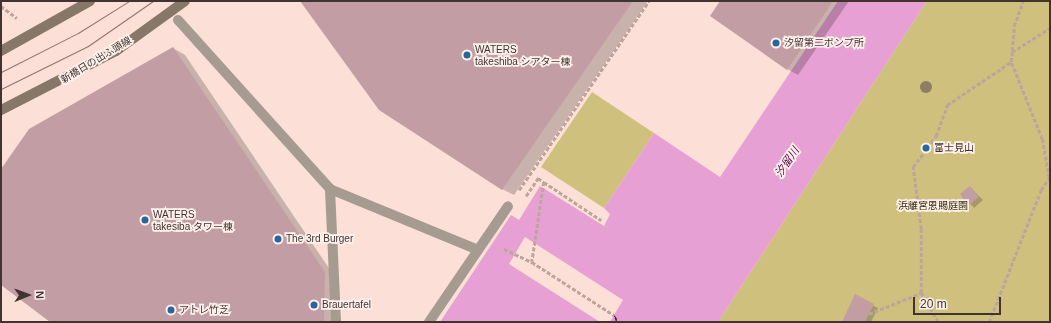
<!DOCTYPE html>
<html>
<head>
<meta charset="utf-8">
<style>
  body { margin:0 }
  #map { position:relative; width:1051px; height:323px; overflow:hidden; background:#fcdfd6; font-family:Helvetica,"Noto Sans JP",sans-serif }
  div>[style] { position:absolute }
  [style*='--x'] { left:calc(var(--x)*1px); top:calc(var(--y)*1px); width:calc(var(--w)*1px); rotate:calc(var(--a)*1deg) }
  .green>* { inset:0; background:#cfc07d }
  .water>* { inset:0; background:#e7a0d3 }
  .pier>* { inset:0; background:#fcdfd6 }
  .shadow>* { inset:0; background:#0003 }
  .ferry>* { height:1px; margin-top:-0.5px; transform-origin:0; background:repeating-linear-gradient(90deg,#59024a 0 5px,transparent 0 9px) }
  .building>* { inset:0; background:#c29ea4 }
  .path>* { height:2.5px; margin-top:-1.25px; transform-origin:0; background:repeating-linear-gradient(90deg,#bda59e 0 4px,transparent 0 6px) }
  .pedestrian>* { height:10px; margin:-5px; padding:0 5px; transform-origin:5px; border-radius:5px; background:#a69b91 }
  .secondary>* { height:10px; margin:-5px; padding:0 5px; transform-origin:5px; border-radius:5px; background:#867768 }
  .tram>* { height:1px; margin:-0.5px; padding:0 0.5px; transform-origin:0.5px; border-radius:0.5px; background:#8a7670 }
  .trees>* { width:12px; height:12px; margin:-6px; border-radius:50%; background:#8f7d64 }
  .dots>* { width:11px; height:11px; translate:-50% -50%; box-sizing:border-box; border:2px solid #fef0eb; border-radius:50% }
  span { translate:-50% -50%; white-space:nowrap; text-align:center; line-height:1.15; -webkit-text-stroke:3.5px #fef0eb; paint-order:stroke }
  .poi-label { font-size:10px; color:#41332f }
  .left { translate:0 -50%; text-align:left }
  .street-label { font-size:10px; color:#41332f }
  .park-label { font-size:10px; color:#352d07 }
  .water-label { font-size:11px; color:#59024a; font-style:italic }
  .frame { position:absolute; inset:0; border:2px solid #41332f; pointer-events:none }
  .north { position:absolute; left:8px; top:275px; width:40px; height:40px; -webkit-text-stroke:3px #fef0eb; paint-order:stroke; rotate:89deg; font-size:11px; font-weight:700; line-height:16px; text-align:center; color:#41332f }
  .north::after { content:''; display:block; margin:auto; width:14px; height:18px; background:#41332f; clip-path:polygon(50% 0,100% 100%,50% 72%,0 100%) }
  .scale { position:absolute; left:913px; top:297px; width:88px; height:18px; box-sizing:border-box; border:2px solid #41332f; border-top:0; padding-left:5px; font-size:12px; line-height:14px; white-space:nowrap; color:#41332f; -webkit-text-stroke:3px #fef0eb; paint-order:stroke }
</style>
</head>
<body>
<div id="map">
  <div class="green">
    <div style="clip-path:polygon(927px 1px,1050px 1px,1050px 322px,718px 322px)"></div>
    <div style="clip-path:polygon(592px 92px,654px 133px,604px 208px,541px 167px)"></div>
  </div>
  <div class="water">
    <div style="clip-path:polygon(838px 1px,927px 1px,718px 322px,440px 322px,511px 215px,519px 220px,540px 186px,604px 226px,610px 214px,604px 208px,654px 133px,720px 177px)"></div>
  </div>
  <div class="pier">
    <div style="clip-path:polygon(525px 237px,623px 300px,610px 322px,600px 322px,509px 264px)"></div>
  </div>
  <div class="shadow">
    <div style="clip-path:polygon(301px 1px,648px 1px,514px 195px,502px 189px)"></div>
    <div style="clip-path:polygon(721px 1px,849px 1px,798px 75px,787px 69px)"></div>
    <div style="clip-path:polygon(173px 48px,185px 55px,337px 280px,336px 322px,52px 322px,1px 283px,1px 171px)"></div>
    <div style="clip-path:polygon(971px 188px,983px 200px,974px 208px,962px 194px)"></div>
    <div style="clip-path:polygon(855px 296px,878px 308px,871px 322px,844px 322px)"></div>
  </div>
  <div class="ferry">
    <div style="--x:617;--y:322;--w:8;--a:-113"></div>
    <div style="--x:614;--y:315;--w:9;--a:54"></div>
  </div>
  <div class="building">
    <div style="clip-path:polygon(300px 1px,633px 1px,502px 190px,379px 110px)"></div>
    <div style="clip-path:polygon(720px 1px,833px 1px,787px 70px,710px 16px)"></div>
    <div style="clip-path:polygon(173px 47px,325px 272px,324px 322px,50px 322px,1px 285px,1px 169px,29px 129px)"></div>
    <div style="clip-path:polygon(970px 186px,979px 197px,968px 206px,960px 194px)"></div>
    <div style="clip-path:polygon(855px 294px,874px 304px,865px 322px,842px 322px)"></div>
  </div>
  <div class="path">
    <div style="--x:1;--y:6;--w:20;--a:37"></div>
    <div style="--x:1012;--y:51;--w:25;--a:-85"></div>
    <div style="--x:1014;--y:26;--w:27;--a:-70"></div>
    <div style="--x:544;--y:182;--w:69;--a:33.7"></div>
    <div style="--x:519;--y:190;--w:229;--a:-55.5"></div>
    <div style="--x:526;--y:196;--w:22;--a:-56"></div>
    <div style="--x:538;--y:178;--w:7;--a:34"></div>
    <div style="--x:544;--y:182;--w:81;--a:98.5"></div>
    <div style="--x:532;--y:262;--w:98;--a:32.9"></div>
    <div style="--x:504;--y:249;--w:31;--a:25"></div>
    <div style="--x:869;--y:314;--w:56;--a:-22"></div>
    <div style="--x:938;--y:322;--w:34;--a:-120"></div>
    <div style="--x:921;--y:293;--w:64;--a:-90"></div>
    <div style="--x:921;--y:229;--w:63;--a:-97.4"></div>
    <div style="--x:913;--y:167;--w:39;--a:-53"></div>
    <div style="--x:936;--y:136;--w:33;--a:-70"></div>
    <div style="--x:947;--y:105;--w:77;--a:-33.9"></div>
    <div style="--x:989;--y:322;--w:142;--a:-68.5"></div>
    <div style="--x:1041;--y:190;--w:14;--a:-56"></div>
    <div style="--x:1049;--y:178;--w:40;--a:-100"></div>
    <div style="--x:1042;--y:139;--w:83;--a:-111.9"></div>
    <div style="--x:1011;--y:62;--w:10;--a:-84"></div>
    <div style="--x:1012;--y:52;--w:45;--a:-32.3"></div>
  </div>
  <div class="pedestrian">
    <div style="--x:178;--y:20;--w:227;--a:48"></div>
    <div style="--x:330;--y:189;--w:133;--a:87.4"></div>
    <div style="--x:330;--y:189;--w:160;--a:22.4"></div>
    <div style="--x:429;--y:322;--w:140;--a:-55.7"></div>
  </div>
  <div class="secondary">
    <div style="--x:1;--y:51;--w:102;--a:-29.3"></div>
    <div style="--x:1;--y:110;--w:129;--a:-27.2"></div>
    <div style="--x:116;--y:51;--w:85;--a:-35.9"></div>
  </div>
  <div class="tram">
    <div style="--x:1;--y:72;--w:86;--a:-26.9"></div>
    <div style="--x:78;--y:33;--w:60;--a:-32.1"></div>
    <div style="--x:1;--y:89;--w:97;--a:-26.3"></div>
    <div style="--x:88;--y:46;--w:79;--a:-34.7"></div>
  </div>
  <div class="trees">
    <div style="left:926px;top:87px"></div>
  </div>
  <div class="dots">
    <div style="left:776px;top:43px;background:#28679e"></div>
    <div style="left:467px;top:55px;background:#28679e"></div>
    <div style="left:926px;top:148px;background:#28679e"></div>
    <div style="left:145px;top:220px;background:#28679e"></div>
    <div style="left:278px;top:239px;background:#28679e"></div>
    <div style="left:314px;top:305px;background:#28679e"></div>
    <div style="left:171px;top:310px;background:#28679e"></div>
  </div>
  <div class="poi-label">
    <span class="left" style="left:784px;top:43px">汐留第二ポンプ所</span>
    <span class="left" style="left:475px;top:55px">WATERS<br>takeshiba シアター棟</span>
    <span class="left" style="left:934px;top:148px">富士見山</span>
    <span class="left" style="left:153px;top:220px">WATERS<br>takesiba タワー棟</span>
    <span class="left" style="left:286px;top:239px">The 3rd Burger</span>
    <span class="left" style="left:322px;top:305px">Brauertafel</span>
    <span class="left" style="left:179px;top:310px">アトレ竹芝</span>
  </div>
  <div class="street-label">
    <span style="left:96px;top:60px;rotate:-31deg">新橋日の出ふ頭線</span>
  </div>
  <div class="park-label">
    <span style="left:933px;top:206px">浜離宮恩賜庭園</span>
  </div>
  <div class="water-label">
    <span style="left:787px;top:162px;rotate:-56deg">汐留川</span>
  </div>
  <div class="frame"></div>
  <div class="north">N</div>
  <div class="scale">20 m</div>
</div>
</body>
</html>
